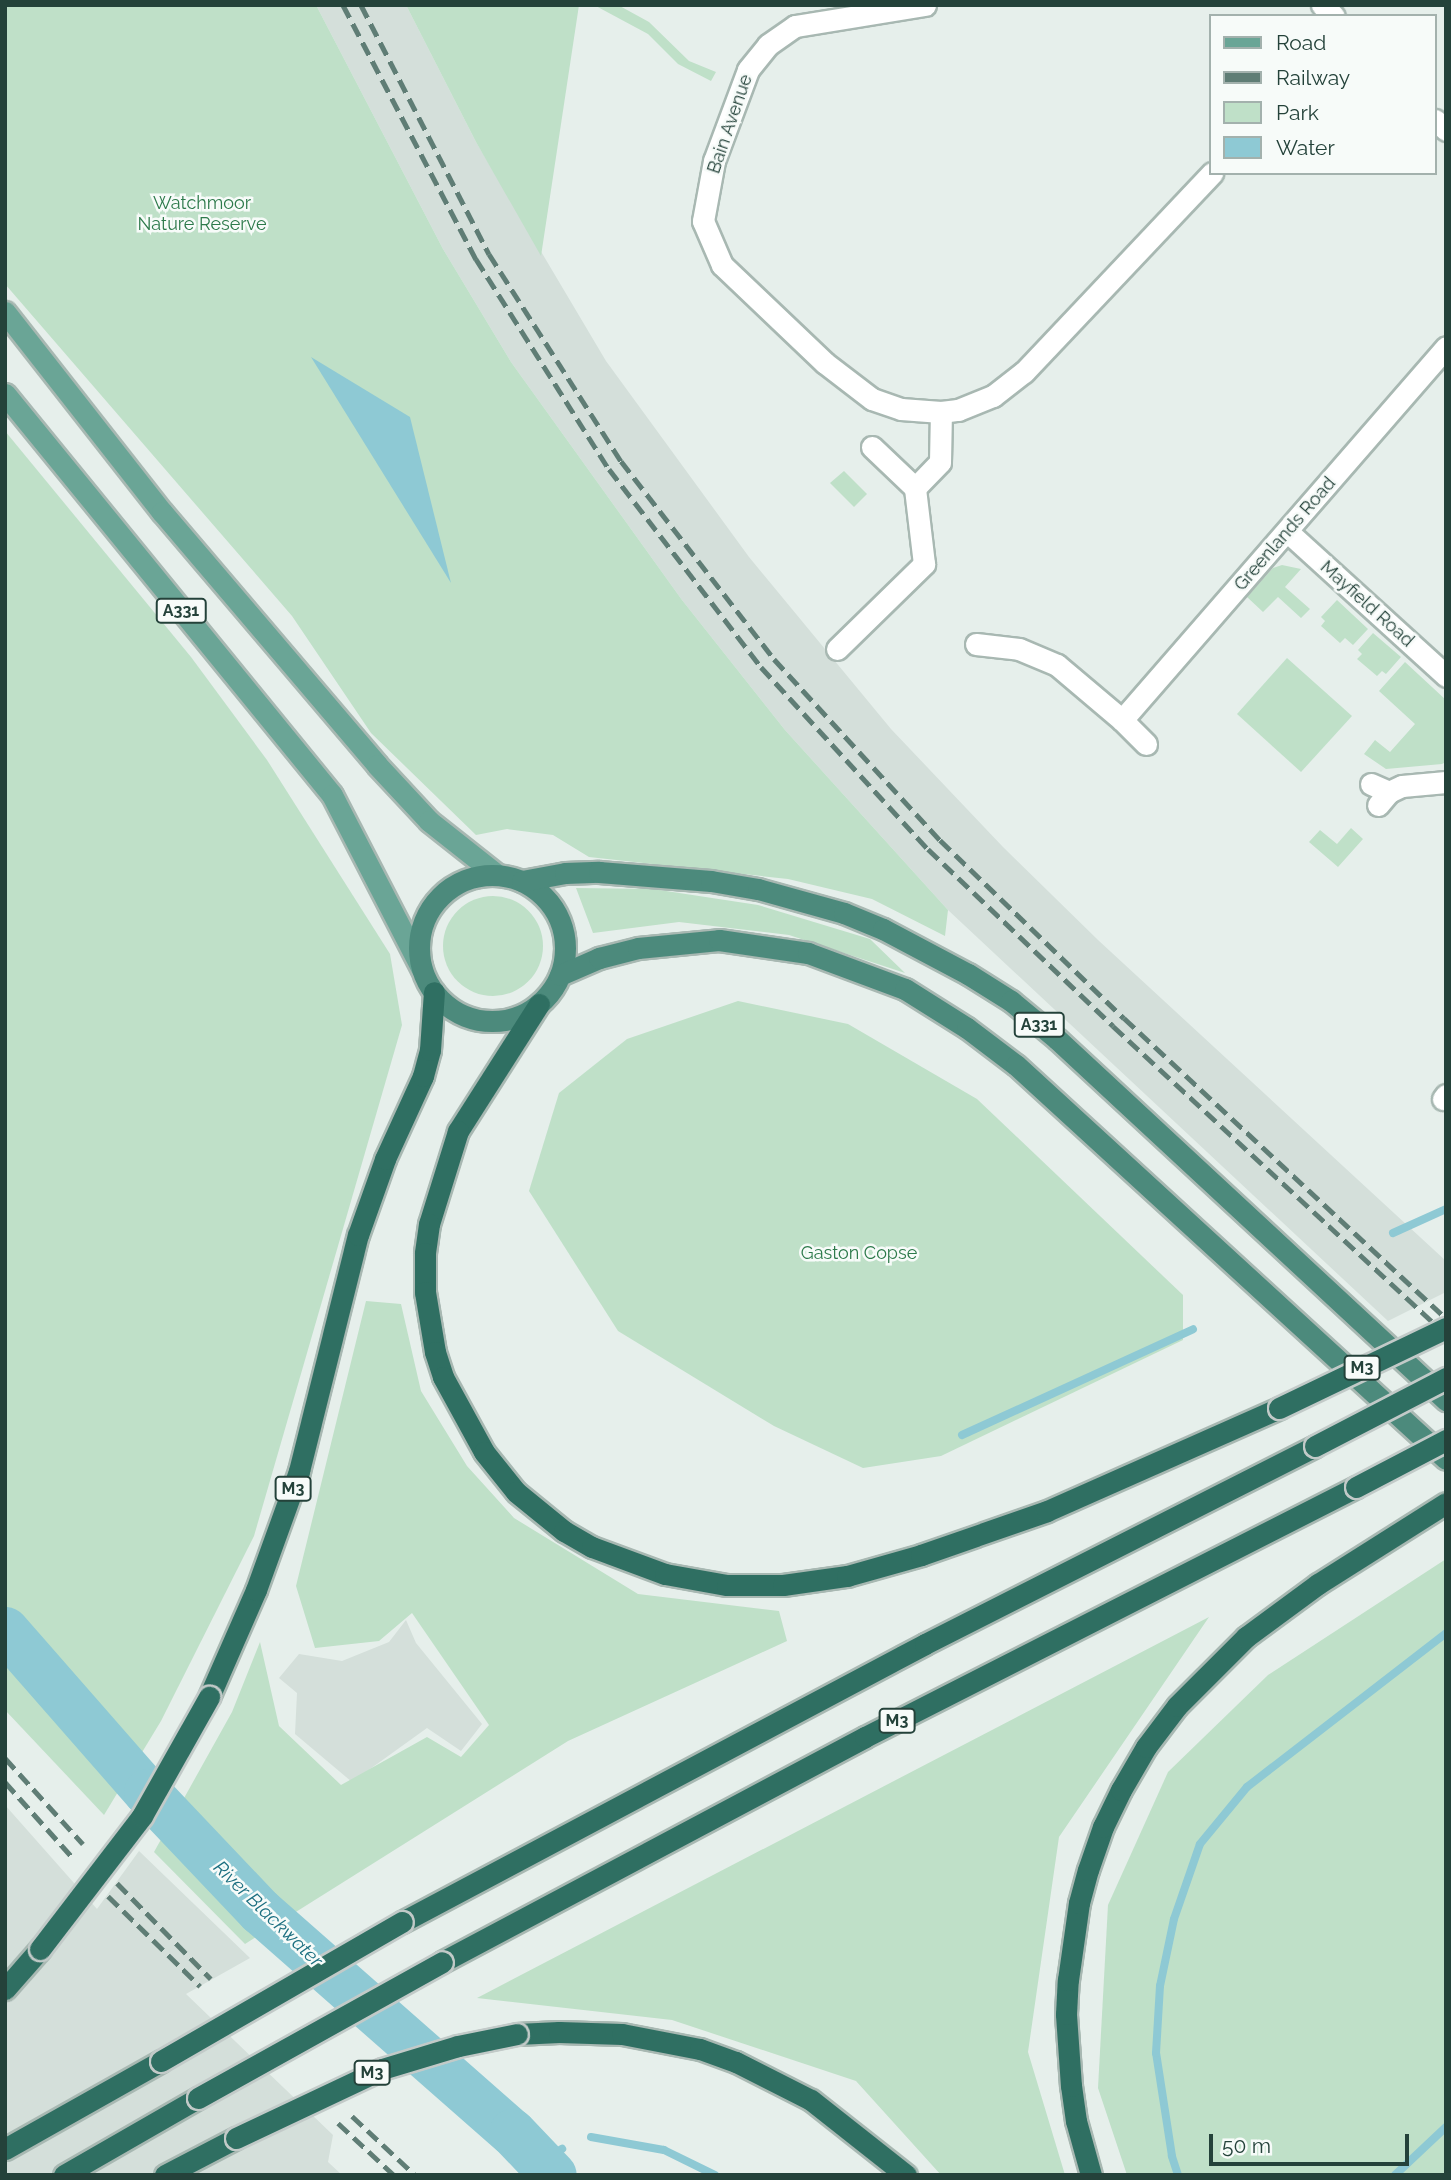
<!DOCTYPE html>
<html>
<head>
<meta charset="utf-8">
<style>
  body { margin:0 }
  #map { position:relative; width:1451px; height:2180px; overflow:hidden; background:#e6efeb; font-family:Raleway,sans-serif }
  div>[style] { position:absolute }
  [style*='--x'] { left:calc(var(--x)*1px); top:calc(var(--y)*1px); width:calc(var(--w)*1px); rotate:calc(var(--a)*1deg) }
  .built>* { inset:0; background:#d4dfda }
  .green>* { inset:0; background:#bfe0c8 }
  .round { border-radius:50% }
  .water>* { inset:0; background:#8ec9d4 }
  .stream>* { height:8px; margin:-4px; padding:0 4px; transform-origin:4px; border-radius:4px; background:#8ec9d4 }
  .river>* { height:47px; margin:-23.5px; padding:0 23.5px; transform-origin:23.5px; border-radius:23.5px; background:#8ec9d4 }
  .roads { filter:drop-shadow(2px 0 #a8b8b2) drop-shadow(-2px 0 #a8b8b2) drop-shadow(0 2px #a8b8b2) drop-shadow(0 -2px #a8b8b2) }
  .minor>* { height:21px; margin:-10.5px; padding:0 10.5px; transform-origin:10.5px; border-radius:10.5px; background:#fff }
  .primary>* { height:21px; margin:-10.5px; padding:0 10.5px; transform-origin:10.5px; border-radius:10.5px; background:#6aa596 }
  .trunk>* { height:21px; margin:-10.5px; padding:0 10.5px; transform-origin:10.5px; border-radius:10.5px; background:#4c8a7c }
  .trunk>.ring { margin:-10.5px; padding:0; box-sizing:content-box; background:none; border:21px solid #4c8a7c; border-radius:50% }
  .motorway>* { height:21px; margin:-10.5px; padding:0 10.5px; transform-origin:10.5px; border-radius:10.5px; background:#2f6f62 }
  .rail>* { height:5px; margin-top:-2.5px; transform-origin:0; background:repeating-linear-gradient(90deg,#5f7d75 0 14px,transparent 0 21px) }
  .bridges { filter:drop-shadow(2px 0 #c2cac8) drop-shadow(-2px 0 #c2cac8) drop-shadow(0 2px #c2cac8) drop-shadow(0 -2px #c2cac8) }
  .motorway-bridge>* { height:21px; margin:-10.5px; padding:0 10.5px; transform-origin:10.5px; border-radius:10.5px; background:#2f6f62 }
  span { translate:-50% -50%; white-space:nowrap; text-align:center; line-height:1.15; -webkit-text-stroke:5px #f7fbf9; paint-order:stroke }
  .shield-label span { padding:2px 5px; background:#f7fbf9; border:2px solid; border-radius:5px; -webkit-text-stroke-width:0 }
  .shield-label { font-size:16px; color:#24423a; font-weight:700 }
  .street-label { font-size:18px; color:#24423a }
  .park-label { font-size:18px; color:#2d7a4b }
  .water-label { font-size:19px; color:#1c6f80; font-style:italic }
  .frame { position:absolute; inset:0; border:7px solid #24423a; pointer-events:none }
  .legend { position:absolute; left:1209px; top:14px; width:228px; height:161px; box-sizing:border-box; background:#f7fbf9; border:2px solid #a3b1ad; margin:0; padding:9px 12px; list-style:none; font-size:21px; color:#24423a }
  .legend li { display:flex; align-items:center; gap:14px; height:35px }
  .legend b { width:35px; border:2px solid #a3b1ad }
  .scale { position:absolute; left:1209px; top:2134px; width:200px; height:32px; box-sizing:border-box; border:4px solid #24423a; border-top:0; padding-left:9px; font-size:21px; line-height:24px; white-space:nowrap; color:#24423a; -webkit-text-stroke:5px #f7fbf9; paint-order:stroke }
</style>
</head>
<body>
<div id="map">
  <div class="built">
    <div style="clip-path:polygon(316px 5px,406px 5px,476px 142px,606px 361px,749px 557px,891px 729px,1003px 847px,1098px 940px,1446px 1261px,1446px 1292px,1388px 1321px,948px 910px,785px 730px,682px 600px,511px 362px,443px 249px)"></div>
    <div style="clip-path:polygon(406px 1620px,416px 1643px,482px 1724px,461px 1751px,427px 1728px,352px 1782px,295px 1734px,297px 1693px,279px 1678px,299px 1654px,342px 1661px,389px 1642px)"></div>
    <div style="clip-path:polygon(5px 1805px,97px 1909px,139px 1851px,250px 1958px,186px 1994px,333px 2135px,328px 2162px,342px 2175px,5px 2175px)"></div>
  </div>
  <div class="green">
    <div style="clip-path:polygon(5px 5px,316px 5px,443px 249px,511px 362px,682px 600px,785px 730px,948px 910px,945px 936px,872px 899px,788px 879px,589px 857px,553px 835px,507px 829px,476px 835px,371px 733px,292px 616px,5px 284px)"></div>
    <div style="clip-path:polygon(406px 5px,579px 5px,541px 256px,476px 142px)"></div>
    <div style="clip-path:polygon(594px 5px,618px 5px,649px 22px,689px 61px,716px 72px,711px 81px,678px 64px,648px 34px)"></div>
    <div style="clip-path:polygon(5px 431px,191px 657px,267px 760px,390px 954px,402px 1025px,254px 1536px,161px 1721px,104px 1815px,5px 1710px)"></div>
    <div style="clip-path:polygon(844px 471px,867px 494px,854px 507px,830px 483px)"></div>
    <div style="clip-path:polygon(1282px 565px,1301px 569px,1285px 587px,1310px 609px,1301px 618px,1278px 597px,1263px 612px,1247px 597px,1273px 568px)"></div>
    <div style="clip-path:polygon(1337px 600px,1368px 629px,1353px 645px,1345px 638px,1340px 643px,1321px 626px,1325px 621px,1321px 617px)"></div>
    <div style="clip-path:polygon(1373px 633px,1401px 657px,1386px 674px,1382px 671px,1377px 676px,1357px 659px,1362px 654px,1358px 650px)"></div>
    <div style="clip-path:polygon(1287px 658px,1352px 716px,1301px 772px,1237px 714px)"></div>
    <div style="clip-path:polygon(1405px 662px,1446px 700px,1446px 762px,1442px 764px,1386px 769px,1364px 754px,1375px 740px,1390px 752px,1415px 724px,1379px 691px)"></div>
    <div style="clip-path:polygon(1351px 828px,1363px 839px,1338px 867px,1309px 842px,1320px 830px,1337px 844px)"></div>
    <div style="clip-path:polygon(576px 888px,653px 889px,758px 905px,870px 939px,905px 973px,789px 935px,679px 922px,593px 933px)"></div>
    <div class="round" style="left:443px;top:896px;width:100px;height:100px"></div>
    <div style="clip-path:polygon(738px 1001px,848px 1024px,977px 1099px,1183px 1295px,1183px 1340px,941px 1456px,863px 1468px,774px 1426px,618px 1331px,529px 1191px,559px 1093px,627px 1039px)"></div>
    <div style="clip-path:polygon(366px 1301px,401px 1304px,421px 1391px,467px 1466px,514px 1518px,638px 1594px,779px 1611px,787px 1641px,568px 1741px,245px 1944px,154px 1852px,232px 1712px,260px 1642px,279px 1726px,341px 1785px,427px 1737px,461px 1757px,489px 1725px,412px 1613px,379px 1641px,315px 1648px,296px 1586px)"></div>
    <div style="clip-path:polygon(1446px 1559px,1446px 2175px,1127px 2175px,1098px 2088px,1108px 1905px,1168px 1772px,1268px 1675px)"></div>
    <div style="clip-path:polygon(1209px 1617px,1059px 1837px,1028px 2052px,1065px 2175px,941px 2175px,856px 2081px,672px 2020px,477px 1998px)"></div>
  </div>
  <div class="water">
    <div style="clip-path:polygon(311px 357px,410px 417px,451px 583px)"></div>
  </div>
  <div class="stream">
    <div style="--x:1393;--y:1233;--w:58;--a:-24.4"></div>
    <div style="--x:962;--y:1435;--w:254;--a:-24.6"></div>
    <div style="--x:591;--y:2137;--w:74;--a:10.1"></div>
    <div style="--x:664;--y:2150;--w:57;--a:26.1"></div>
    <div style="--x:541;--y:2162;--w:25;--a:-32"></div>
    <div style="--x:1178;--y:2175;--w:20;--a:-108"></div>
    <div style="--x:1172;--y:2156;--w:104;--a:-98.8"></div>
    <div style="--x:1156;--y:2053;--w:67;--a:-86.6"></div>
    <div style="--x:1160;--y:1986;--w:68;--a:-78.2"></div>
    <div style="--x:1174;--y:1919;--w:79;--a:-70.9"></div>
    <div style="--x:1200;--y:1844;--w:74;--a:-50.5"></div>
    <div style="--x:1247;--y:1787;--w:252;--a:-37.7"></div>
    <div style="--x:1395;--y:2175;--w:70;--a:-43.3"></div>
  </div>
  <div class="river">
    <div style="--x:5;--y:1630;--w:215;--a:48.8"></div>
    <div style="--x:147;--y:1792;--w:164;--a:46.5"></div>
    <div style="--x:260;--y:1911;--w:335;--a:41.3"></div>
    <div style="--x:512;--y:2132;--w:59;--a:46.4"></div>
  </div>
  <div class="roads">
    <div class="minor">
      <div style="--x:925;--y:5;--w:132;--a:170.8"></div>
      <div style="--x:795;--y:26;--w:33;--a:145"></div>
      <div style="--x:768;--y:45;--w:32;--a:129"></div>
      <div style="--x:748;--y:70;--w:97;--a:110.5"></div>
      <div style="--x:714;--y:161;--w:61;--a:100.4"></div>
      <div style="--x:703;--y:221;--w:48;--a:66.6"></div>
      <div style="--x:722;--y:265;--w:142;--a:43.6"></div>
      <div style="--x:825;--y:363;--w:59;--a:37.5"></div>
      <div style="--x:872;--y:399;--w:31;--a:19"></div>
      <div style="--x:901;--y:409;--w:40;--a:4.3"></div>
      <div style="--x:941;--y:412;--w:17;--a:-7"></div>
      <div style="--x:958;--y:410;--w:38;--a:-22"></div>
      <div style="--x:993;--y:396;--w:39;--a:-38"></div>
      <div style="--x:1024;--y:372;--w:274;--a:-46.6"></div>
      <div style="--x:1322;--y:5;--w:16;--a:43"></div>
      <div style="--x:1435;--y:120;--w:15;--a:42"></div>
      <div style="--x:872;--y:447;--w:59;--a:43.6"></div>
      <div style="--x:1288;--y:532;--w:214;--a:42.3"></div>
      <div style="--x:976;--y:644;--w:43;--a:6.6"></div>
      <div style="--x:1019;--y:649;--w:41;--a:22.8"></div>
      <div style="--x:1057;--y:665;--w:85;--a:40.2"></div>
      <div style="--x:1122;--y:720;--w:494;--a:-49"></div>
      <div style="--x:837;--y:649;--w:122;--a:-44.3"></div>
      <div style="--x:924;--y:564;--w:77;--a:-96.8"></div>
      <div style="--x:915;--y:488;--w:36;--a:-46"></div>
      <div style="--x:940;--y:462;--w:50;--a:-88.9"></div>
      <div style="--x:1122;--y:720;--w:34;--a:45"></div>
      <div style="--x:1371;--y:784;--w:20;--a:24"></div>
      <div style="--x:1389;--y:792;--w:17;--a:130"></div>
      <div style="--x:1389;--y:792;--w:14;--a:-25"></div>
      <div style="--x:1402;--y:786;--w:44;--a:-5.2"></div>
      <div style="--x:1443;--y:1099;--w:5;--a:-53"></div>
    </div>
    <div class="primary">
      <div style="--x:5;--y:312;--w:254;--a:51.9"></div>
      <div style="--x:162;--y:512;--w:332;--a:49.6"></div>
      <div style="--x:377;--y:765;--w:76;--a:47.1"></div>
      <div style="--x:429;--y:821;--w:85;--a:38.3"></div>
      <div style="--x:5;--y:394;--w:517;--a:50.8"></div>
      <div style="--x:332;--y:795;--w:196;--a:62.7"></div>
    </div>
    <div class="trunk">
      <div class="ring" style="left:419px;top:875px;width:125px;height:125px"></div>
      <div style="--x:522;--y:881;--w:44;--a:-10.5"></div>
      <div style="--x:565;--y:873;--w:34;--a:-2"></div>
      <div style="--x:599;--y:872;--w:112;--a:4.6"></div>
      <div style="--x:711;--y:881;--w:48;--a:9.7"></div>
      <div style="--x:758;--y:889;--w:89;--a:15.6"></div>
      <div style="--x:844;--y:913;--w:42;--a:22.3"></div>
      <div style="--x:883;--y:929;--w:96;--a:27.9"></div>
      <div style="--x:968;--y:974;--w:51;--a:32.1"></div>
      <div style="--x:1011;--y:1001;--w:60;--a:39.6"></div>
      <div style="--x:1057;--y:1039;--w:531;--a:42.86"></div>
      <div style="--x:560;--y:975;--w:43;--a:-23.6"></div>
      <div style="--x:599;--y:958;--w:40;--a:-14.4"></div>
      <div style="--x:638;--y:948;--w:81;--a:-5.6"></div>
      <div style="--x:719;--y:940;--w:90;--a:8.3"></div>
      <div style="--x:808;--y:953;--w:103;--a:20.4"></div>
      <div style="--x:905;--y:989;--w:73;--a:32.2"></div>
      <div style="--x:967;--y:1028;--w:61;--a:37.1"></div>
      <div style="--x:1016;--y:1065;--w:583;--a:42.5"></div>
    </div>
    <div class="motorway">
      <div style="--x:539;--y:1004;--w:151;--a:122.5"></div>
      <div style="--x:458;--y:1131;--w:97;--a:107.3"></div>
      <div style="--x:429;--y:1224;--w:29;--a:98"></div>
      <div style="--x:425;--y:1253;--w:39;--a:90"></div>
      <div style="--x:425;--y:1292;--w:61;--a:80.5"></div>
      <div style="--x:435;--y:1352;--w:26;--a:72"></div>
      <div style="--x:443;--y:1377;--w:85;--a:61.3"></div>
      <div style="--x:484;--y:1452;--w:51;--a:51.3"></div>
      <div style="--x:516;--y:1492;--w:62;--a:39.1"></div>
      <div style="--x:564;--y:1531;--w:32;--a:30"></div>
      <div style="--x:592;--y:1547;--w:78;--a:20.3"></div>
      <div style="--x:665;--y:1574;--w:63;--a:10.1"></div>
      <div style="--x:727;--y:1585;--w:56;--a:0"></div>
      <div style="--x:783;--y:1585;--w:65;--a:-8"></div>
      <div style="--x:847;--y:1576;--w:77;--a:-15.8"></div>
      <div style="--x:921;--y:1555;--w:133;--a:-19.2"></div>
      <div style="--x:1047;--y:1511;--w:254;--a:-23.9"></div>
      <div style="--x:209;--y:1697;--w:117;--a:-66.3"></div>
      <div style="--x:256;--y:1590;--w:127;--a:-70.1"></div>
      <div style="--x:299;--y:1471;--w:243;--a:-76"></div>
      <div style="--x:358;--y:1235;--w:81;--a:-70.4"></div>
      <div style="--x:385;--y:1159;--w:91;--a:-65.4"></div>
      <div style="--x:423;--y:1076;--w:27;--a:-75"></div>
      <div style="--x:430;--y:1050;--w:58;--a:-86.1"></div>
      <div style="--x:402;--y:1922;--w:592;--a:-27.99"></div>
      <div style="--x:925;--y:1644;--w:437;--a:-26.9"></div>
      <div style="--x:442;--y:1962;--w:479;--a:-28"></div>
      <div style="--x:865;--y:1737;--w:551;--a:-26.98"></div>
      <div style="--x:5;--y:1989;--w:53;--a:-48.8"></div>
      <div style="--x:517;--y:2034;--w:42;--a:-2.7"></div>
      <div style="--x:559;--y:2032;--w:63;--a:1.8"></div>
      <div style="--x:622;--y:2034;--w:79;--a:10.9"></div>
      <div style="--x:700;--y:2049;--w:38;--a:20"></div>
      <div style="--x:736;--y:2062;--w:84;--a:26.9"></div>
      <div style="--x:811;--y:2100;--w:121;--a:38.3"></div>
      <div style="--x:5;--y:2149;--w:179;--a:-29.4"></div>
      <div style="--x:64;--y:2175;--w:155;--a:-29.9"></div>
      <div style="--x:165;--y:2175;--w:80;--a:-27.5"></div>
      <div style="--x:1091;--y:2175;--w:56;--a:-105.5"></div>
      <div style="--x:1076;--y:2121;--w:35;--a:-98"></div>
      <div style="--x:1071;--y:2086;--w:72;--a:-94"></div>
      <div style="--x:1066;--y:2014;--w:34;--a:-87"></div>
      <div style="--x:1068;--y:1980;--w:78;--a:-81.9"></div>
      <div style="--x:1079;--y:1903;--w:34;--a:-75"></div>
      <div style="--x:1088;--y:1870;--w:46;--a:-70.8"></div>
      <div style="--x:1103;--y:1827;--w:41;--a:-64.1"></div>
      <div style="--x:1121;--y:1790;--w:50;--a:-59.8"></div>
      <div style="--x:1146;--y:1747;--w:51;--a:-52.9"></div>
      <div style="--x:1177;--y:1706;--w:98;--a:-45"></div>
      <div style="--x:1246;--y:1637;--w:89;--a:-36.4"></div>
      <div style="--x:1318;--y:1584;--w:151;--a:-32.3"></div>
    </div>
  </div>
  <div class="rail">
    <div style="--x:343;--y:5;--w:287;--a:62.4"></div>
    <div style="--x:476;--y:259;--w:249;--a:57.7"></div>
    <div style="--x:609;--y:469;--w:250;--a:52.5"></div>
    <div style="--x:761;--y:667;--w:247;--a:47.5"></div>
    <div style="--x:928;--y:849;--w:256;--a:43.7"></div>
    <div style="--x:1113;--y:1026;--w:454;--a:42.8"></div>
    <div style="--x:361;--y:5;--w:280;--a:62.8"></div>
    <div style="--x:489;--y:254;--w:246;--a:57.5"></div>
    <div style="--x:621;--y:461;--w:250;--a:52.3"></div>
    <div style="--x:774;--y:659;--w:246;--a:47.5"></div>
    <div style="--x:940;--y:840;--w:256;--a:44.1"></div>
    <div style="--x:1124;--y:1018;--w:440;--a:43"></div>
    <div style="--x:5;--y:1758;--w:116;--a:47.8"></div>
    <div style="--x:5;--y:1782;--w:102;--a:48.2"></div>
    <div style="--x:117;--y:1883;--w:134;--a:45.6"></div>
    <div style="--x:108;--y:1896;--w:129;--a:44.4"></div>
    <div style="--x:352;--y:2116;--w:86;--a:43.1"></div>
    <div style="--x:338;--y:2123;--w:76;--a:42.9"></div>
  </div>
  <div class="bridges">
    <div class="motorway-bridge">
      <div style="--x:1279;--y:1408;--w:185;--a:-25.6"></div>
      <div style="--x:1315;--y:1446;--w:148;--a:-27.4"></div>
      <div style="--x:1356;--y:1487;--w:102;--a:-27.6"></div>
      <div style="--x:40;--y:1949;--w:168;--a:-52.5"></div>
      <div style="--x:142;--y:1816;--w:137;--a:-60.6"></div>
      <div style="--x:161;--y:2061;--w:278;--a:-30"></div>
      <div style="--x:198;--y:2098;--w:279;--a:-29.1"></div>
      <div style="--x:236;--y:2138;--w:161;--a:-25.3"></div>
      <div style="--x:382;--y:2069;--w:79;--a:-16.8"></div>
      <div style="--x:458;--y:2046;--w:60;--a:-11.5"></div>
    </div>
  </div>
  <div class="shield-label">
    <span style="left:181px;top:611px">A331</span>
    <span style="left:1039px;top:1025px">A331</span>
    <span style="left:1362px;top:1368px">M3</span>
    <span style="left:293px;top:1489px">M3</span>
    <span style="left:897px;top:1721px">M3</span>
    <span style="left:372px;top:2073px">M3</span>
  </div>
  <div class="street-label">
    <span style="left:730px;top:124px;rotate:-71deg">Bain Avenue</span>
    <span style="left:1285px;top:534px;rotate:-49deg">Greenlands Road</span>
    <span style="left:1367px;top:604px;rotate:42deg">Mayfield Road</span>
  </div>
  <div class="park-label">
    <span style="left:202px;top:214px">Watchmoor<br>Nature Reserve</span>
    <span style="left:859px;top:1253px">Gaston Copse</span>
  </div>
  <div class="water-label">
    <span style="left:268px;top:1914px;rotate:44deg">River Blackwater</span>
  </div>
  <div class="frame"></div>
  <ul class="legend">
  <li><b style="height:9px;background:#6aa596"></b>Road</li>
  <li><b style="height:9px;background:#5f7d75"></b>Railway</li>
  <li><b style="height:19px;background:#bfe0c8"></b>Park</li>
  <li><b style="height:19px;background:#8ec9d4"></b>Water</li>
  </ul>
  <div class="scale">50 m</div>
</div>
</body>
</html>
